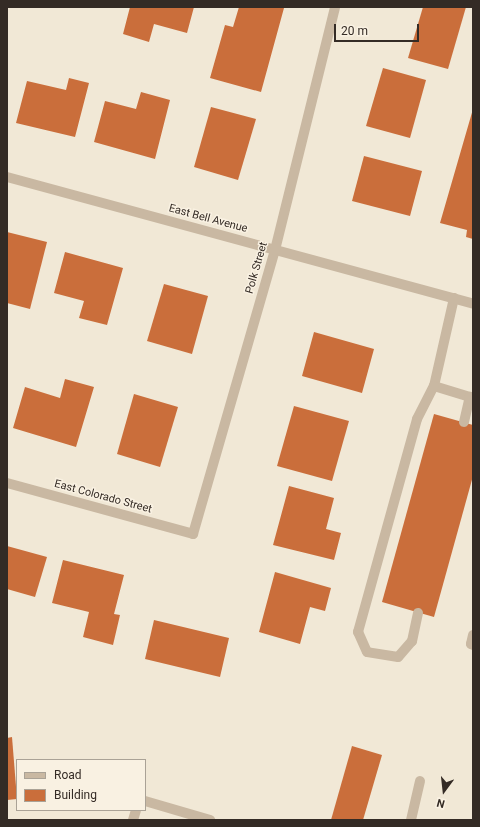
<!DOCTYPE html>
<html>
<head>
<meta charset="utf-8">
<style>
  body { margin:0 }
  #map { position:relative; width:480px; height:827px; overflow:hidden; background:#f1e8d6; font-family:Roboto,sans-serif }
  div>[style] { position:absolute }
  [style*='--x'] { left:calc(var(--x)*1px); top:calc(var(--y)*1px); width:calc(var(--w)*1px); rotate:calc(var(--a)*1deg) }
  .building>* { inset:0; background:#ca6e3b }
  .service>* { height:10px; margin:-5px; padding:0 5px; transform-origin:5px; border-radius:5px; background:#c9b8a2 }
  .minor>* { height:10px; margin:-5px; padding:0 5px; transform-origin:5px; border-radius:5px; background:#c9b8a2 }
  span { translate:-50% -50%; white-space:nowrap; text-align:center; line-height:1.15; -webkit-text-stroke:3px #f9f1e2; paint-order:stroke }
  .street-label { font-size:11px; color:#342b25 }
  .frame { position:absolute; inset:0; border:8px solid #342b25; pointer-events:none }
  .legend { position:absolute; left:16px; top:759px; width:130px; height:52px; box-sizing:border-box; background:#f9f1e2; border:1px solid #aaa296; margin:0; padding:5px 7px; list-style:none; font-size:12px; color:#342b25 }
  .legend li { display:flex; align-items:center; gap:8px; height:20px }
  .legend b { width:20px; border:1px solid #aaa296 }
  .north { position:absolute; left:424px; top:771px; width:40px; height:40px; -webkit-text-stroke:3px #f9f1e2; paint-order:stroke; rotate:195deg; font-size:11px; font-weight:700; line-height:16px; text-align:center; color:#342b25 }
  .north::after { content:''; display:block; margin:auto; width:14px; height:18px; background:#342b25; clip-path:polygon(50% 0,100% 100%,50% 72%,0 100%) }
  .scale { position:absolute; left:334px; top:24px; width:85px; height:18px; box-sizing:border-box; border:2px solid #342b25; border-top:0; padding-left:5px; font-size:12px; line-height:14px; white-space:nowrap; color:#342b25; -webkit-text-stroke:3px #f9f1e2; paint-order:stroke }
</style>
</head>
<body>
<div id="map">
  <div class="building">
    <div style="clip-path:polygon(130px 7px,194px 7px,187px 33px,154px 24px,149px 42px,123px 34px)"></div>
    <div style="clip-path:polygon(239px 7px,284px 8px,261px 92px,210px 78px,225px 25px,233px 27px)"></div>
    <div style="clip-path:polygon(423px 7px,466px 7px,448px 69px,408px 58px)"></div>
    <div style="clip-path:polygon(383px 68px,426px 80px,410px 138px,366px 126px)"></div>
    <div style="clip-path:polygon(69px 78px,89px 83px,75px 137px,16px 123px,27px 81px,66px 90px)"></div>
    <div style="clip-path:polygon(141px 92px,170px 100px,155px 159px,94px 142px,105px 101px,136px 109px)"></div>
    <div style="clip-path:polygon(211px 107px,256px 119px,238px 180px,194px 167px)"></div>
    <div style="clip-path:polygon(473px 109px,473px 239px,466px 237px,467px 230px,440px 223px)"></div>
    <div style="clip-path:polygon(364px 156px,422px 171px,410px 216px,352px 201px)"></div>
    <div style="clip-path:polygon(7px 232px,47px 242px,30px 309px,7px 303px)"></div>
    <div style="clip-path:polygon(65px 252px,123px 268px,107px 325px,79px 318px,84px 301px,54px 293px)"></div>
    <div style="clip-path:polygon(164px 284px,208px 296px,192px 354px,147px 341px)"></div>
    <div style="clip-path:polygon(314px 332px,374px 349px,362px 393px,302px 376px)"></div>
    <div style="clip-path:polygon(65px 379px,94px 387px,76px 447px,13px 428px,25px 387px,60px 398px)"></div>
    <div style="clip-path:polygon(134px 394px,178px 407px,160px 467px,117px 454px)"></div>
    <div style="clip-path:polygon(294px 406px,349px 421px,332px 481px,277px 466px)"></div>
    <div style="clip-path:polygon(434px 414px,473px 425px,473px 476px,434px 617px,382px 602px)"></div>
    <div style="clip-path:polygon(289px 486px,334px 498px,326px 529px,341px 533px,334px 560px,273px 545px)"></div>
    <div style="clip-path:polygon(7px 546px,47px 557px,35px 597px,7px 589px)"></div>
    <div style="clip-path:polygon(63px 560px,124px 575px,114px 614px,120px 615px,113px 645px,83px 637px,89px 612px,52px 603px)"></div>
    <div style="clip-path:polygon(275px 572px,331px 588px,325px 611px,310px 607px,300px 644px,259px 632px)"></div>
    <div style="clip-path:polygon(154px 620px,229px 638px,220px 677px,145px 659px)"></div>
    <div style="clip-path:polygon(12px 737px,17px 799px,7px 800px,7px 738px)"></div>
    <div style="clip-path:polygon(352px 746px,382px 755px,363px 820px,331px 820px)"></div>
  </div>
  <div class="service">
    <div style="--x:454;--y:298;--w:90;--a:102.8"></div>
    <div style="--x:434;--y:386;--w:41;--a:17.1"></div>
    <div style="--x:464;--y:422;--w:26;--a:-77"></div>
    <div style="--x:418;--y:613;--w:29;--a:102"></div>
    <div style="--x:412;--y:641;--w:21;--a:131"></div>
    <div style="--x:398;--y:657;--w:31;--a:-171"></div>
    <div style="--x:367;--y:652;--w:22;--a:-114"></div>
    <div style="--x:358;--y:632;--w:221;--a:-74.5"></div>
    <div style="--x:417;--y:419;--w:37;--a:-63"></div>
    <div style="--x:473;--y:635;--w:9;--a:103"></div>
    <div style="--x:471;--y:644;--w:2;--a:27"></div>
    <div style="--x:145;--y:801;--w:68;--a:16.3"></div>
    <div style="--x:133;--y:820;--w:10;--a:-73"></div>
    <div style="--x:411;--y:820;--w:40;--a:-77"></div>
  </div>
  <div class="minor">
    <div style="--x:7;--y:177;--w:483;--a:15.2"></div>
    <div style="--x:7;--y:483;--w:193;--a:15.3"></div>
    <div style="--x:193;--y:534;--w:296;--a:-73.9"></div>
    <div style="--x:275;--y:250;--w:250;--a:-76.1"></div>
  </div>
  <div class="street-label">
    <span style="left:208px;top:219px;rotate:15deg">East Bell Avenue</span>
    <span style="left:257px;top:268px;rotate:-74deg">Polk Street</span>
    <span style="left:103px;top:497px;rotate:15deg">East Colorado Street</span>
  </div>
  <div class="frame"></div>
  <ul class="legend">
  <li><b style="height:5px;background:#c9b8a2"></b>Road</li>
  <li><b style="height:11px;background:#ca6e3b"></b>Building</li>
  </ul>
  <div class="north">N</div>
  <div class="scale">20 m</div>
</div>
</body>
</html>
